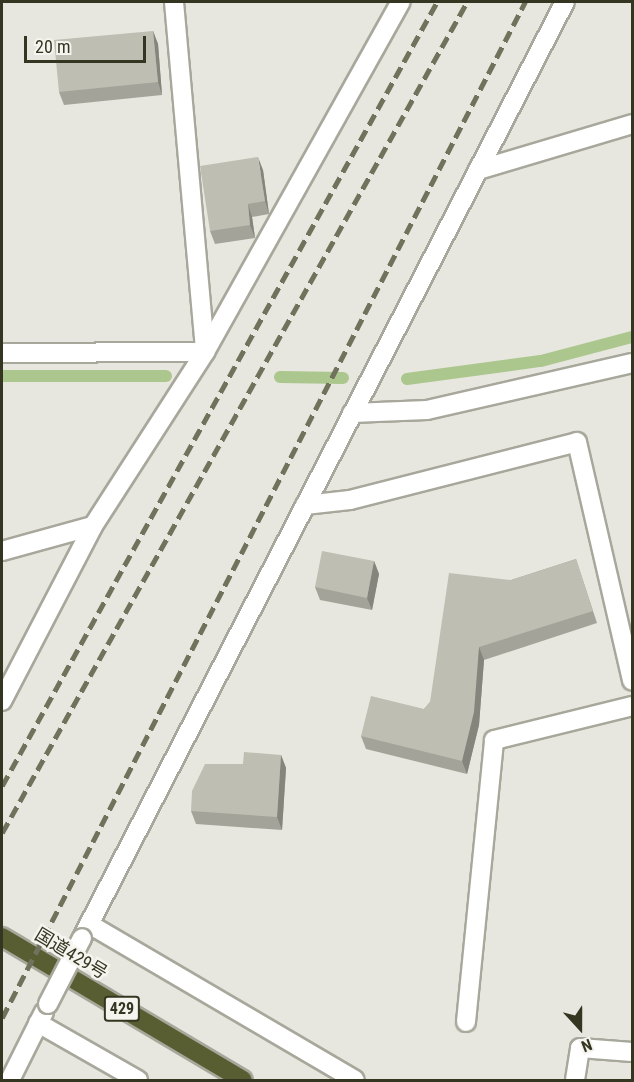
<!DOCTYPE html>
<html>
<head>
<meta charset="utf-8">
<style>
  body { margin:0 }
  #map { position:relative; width:634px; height:1082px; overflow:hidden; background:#e8e7df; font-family:"Roboto Condensed","Noto Sans JP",sans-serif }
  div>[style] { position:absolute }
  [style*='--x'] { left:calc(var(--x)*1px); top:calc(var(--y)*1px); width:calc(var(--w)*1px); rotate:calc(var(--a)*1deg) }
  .stream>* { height:12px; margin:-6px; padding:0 6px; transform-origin:6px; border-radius:6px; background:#abc78d }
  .roads { filter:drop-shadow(2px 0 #a8a79b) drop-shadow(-2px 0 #a8a79b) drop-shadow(0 2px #a8a79b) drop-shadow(0 -2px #a8a79b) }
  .minor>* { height:18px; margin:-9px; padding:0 9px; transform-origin:9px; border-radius:9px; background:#fff }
  .highway>* { height:18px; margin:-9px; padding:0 9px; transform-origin:9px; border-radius:9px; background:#595e32 }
  .rail>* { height:4.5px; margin-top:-2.25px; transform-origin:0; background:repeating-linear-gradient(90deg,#71725c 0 12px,transparent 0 18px) }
  .bridges { filter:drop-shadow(2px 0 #a8a79b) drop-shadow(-2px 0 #a8a79b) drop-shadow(0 2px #a8a79b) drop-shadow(0 -2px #a8a79b) }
  .minor-bridge>* { height:18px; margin:-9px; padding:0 9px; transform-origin:9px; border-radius:9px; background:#fff }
  .wall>* { inset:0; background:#a4a399 }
  .shaded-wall>* { inset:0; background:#86857d }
  .building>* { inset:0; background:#bfbeb2 }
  span { translate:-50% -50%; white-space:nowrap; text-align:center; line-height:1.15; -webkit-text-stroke:5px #f5f4ef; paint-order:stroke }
  .shield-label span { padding:2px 4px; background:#f5f4ef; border:2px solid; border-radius:4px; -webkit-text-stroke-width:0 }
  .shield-label { font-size:16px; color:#353622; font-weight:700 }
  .street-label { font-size:18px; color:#353622 }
  .frame { position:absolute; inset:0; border:3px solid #353622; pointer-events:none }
  .north { position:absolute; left:550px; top:998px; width:60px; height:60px; -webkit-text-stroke:4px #f5f4ef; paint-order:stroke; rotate:159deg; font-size:16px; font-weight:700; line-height:24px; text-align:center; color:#353622 }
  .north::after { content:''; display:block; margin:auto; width:21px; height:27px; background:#353622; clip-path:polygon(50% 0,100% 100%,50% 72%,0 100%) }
  .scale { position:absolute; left:24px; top:36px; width:122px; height:27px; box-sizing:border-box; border:3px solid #353622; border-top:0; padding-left:8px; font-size:18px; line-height:21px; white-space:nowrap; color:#353622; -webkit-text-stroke:4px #f5f4ef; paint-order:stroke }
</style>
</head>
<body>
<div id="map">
  <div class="stream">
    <div style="--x:2;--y:376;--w:164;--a:0"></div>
    <div style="--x:280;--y:377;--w:63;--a:0.9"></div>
    <div style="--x:407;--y:379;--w:135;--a:-7.7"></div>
    <div style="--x:541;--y:361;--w:94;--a:-14.8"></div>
  </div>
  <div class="roads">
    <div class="minor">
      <div style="--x:174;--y:2;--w:351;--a:84.9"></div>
      <div style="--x:478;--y:170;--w:161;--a:-16.6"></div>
      <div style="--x:2;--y:353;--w:203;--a:-0.3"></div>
      <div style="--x:352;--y:413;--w:75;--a:-2.3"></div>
      <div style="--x:427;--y:410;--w:210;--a:-12.9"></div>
      <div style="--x:305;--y:505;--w:45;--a:-6.3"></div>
      <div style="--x:350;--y:500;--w:234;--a:-14.3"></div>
      <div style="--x:577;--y:442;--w:245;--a:77"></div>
      <div style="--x:2;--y:551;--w:94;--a:-15.4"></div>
      <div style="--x:2;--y:701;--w:197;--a:-62.5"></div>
      <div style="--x:93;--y:526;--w:207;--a:-57.2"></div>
      <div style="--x:205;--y:352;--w:401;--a:-60.8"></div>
      <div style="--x:89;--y:924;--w:308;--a:30.4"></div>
      <div style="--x:82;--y:938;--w:1053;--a:-62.71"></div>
      <div style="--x:466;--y:1022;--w:283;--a:-84.3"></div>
      <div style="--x:494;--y:740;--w:142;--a:-13.8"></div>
      <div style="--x:38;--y:1023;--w:115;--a:29.7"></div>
      <div style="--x:10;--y:1080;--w:76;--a:-63.4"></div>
      <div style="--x:575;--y:1080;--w:32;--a:-81"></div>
      <div style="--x:580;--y:1048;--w:52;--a:4.4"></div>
    </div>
    <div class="highway">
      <div style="--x:2;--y:937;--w:280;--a:30.7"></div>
    </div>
  </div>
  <div class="rail">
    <div style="--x:2;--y:786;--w:897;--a:-60.98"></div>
    <div style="--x:2;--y:833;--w:952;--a:-60.77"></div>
    <div style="--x:2;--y:1018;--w:1143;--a:-62.76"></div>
  </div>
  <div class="bridges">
    <div class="minor-bridge">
      <div style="--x:48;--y:1004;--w:74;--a:-62.7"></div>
    </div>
  </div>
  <div class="wall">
    <div style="clip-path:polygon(153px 31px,158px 44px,162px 95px,64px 105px,59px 92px)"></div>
    <div style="clip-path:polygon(263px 170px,269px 214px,252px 217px,255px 238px,215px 244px,210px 231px)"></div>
    <div style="clip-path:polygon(576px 559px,597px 623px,484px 660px,479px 725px,467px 774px,366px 749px,361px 736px,424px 709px,430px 702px,511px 580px)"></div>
    <div style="clip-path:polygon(374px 561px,379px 574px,372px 610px,320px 600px,315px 587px)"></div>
    <div style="clip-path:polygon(281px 755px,286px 768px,282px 830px,196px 824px,191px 811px,243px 764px)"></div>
  </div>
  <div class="shaded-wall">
    <div style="clip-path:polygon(153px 31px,158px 44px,162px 95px,158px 82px)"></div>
    <div style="clip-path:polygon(258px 157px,263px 170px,269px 214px,265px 201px)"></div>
    <div style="clip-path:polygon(248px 204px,252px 217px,255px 238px,250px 225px)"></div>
    <div style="clip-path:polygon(374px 561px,379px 574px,372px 610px,367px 598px)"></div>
    <div style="clip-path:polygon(479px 647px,484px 660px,479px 725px,467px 774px,462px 761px)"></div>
    <div style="clip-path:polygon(281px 755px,286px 768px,282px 830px,277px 817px)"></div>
  </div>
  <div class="building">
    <div style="clip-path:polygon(153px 31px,158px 82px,59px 92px,54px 40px)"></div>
    <div style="clip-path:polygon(258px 157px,265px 201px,248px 204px,250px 225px,210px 231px,200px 166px)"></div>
    <div style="clip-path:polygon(322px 551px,374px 561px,367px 598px,315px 587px)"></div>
    <div style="clip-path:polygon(576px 559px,593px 611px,479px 647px,474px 712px,462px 761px,361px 736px,371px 696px,424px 709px,430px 702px,449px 573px,511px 580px)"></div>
    <div style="clip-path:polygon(244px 752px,281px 755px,277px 817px,191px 811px,192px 791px,205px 764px,243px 764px)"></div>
  </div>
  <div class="shield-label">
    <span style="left:122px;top:1009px">429</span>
  </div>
  <div class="street-label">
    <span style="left:71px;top:954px;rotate:31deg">国道429号</span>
  </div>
  <div class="frame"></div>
  <div class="north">N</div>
  <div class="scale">20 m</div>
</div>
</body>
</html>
